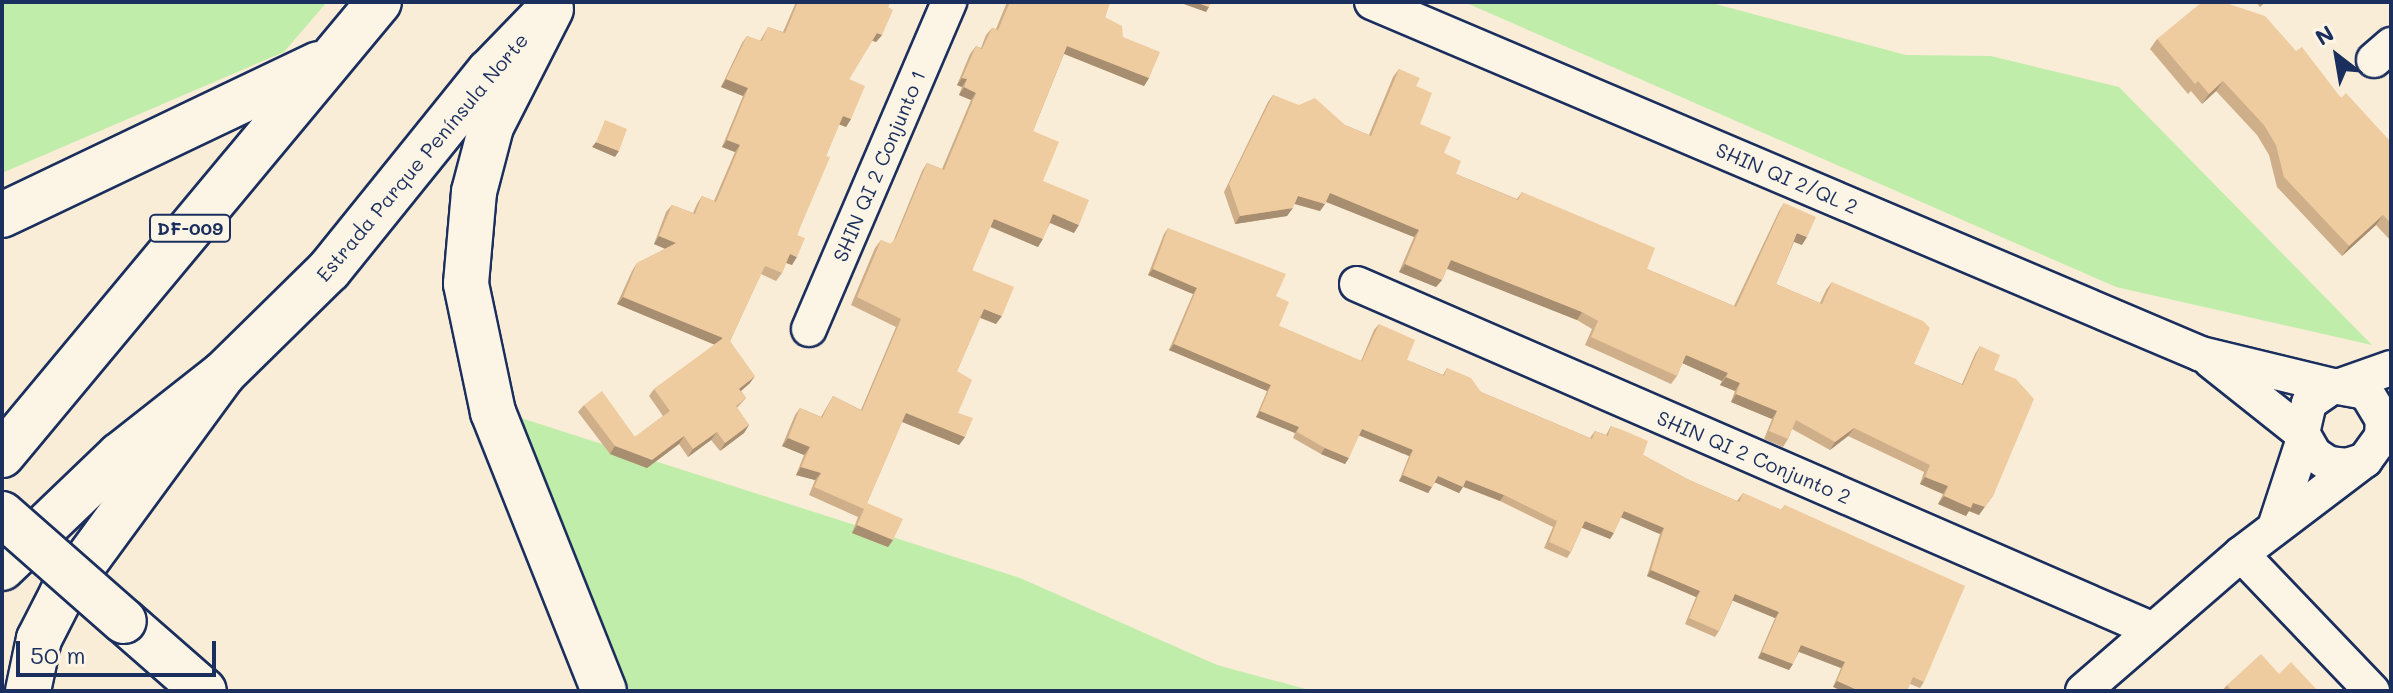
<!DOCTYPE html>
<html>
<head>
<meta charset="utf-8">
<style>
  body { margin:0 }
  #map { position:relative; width:2393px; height:693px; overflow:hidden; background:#f9edd7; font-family:Mali,sans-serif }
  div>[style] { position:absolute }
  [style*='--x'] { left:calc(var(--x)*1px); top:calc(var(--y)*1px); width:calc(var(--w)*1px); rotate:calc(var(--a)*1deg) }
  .green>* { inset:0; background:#c1edaa }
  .roads { filter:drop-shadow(2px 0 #1b2f5e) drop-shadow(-2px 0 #1b2f5e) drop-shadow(0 2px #1b2f5e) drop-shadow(0 -2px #1b2f5e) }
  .minor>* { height:34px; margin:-17px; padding:0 17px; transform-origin:17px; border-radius:17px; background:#fcf5e5 }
  .major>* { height:44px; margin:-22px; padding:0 22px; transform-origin:22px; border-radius:22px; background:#fcf5e5 }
  .highway>* { height:44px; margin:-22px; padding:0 22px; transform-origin:22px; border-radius:22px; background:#fcf5e5 }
  .bridges { filter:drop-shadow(2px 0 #1b2f5e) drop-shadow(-2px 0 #1b2f5e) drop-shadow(0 2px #1b2f5e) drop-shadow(0 -2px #1b2f5e) }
  .major-bridge>* { height:44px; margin:-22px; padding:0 22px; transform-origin:22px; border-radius:22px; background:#fcf5e5 }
  .wall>* { inset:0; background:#ceaf8a }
  .shaded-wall>* { inset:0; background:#a78e70 }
  .building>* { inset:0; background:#efcba0 }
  span { translate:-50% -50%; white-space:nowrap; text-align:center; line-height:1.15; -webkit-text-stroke:7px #fcf5e5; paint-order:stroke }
  .shield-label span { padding:2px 6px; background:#fcf5e5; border:2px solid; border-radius:6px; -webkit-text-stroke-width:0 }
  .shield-label { font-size:18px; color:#1b2f5e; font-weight:700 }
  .street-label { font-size:20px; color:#1b2f5e }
  .frame { position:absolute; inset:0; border:4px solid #1b2f5e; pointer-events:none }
  .north { position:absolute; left:2297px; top:16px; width:80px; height:80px; -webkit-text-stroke:6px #fcf5e5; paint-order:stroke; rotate:329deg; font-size:22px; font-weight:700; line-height:32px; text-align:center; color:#1b2f5e }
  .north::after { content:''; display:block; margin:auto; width:28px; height:36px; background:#1b2f5e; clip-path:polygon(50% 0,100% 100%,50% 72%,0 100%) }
  .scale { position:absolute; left:16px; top:641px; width:200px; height:36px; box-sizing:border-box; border:4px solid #1b2f5e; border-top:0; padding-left:10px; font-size:24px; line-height:28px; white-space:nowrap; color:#1b2f5e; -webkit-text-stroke:6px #fcf5e5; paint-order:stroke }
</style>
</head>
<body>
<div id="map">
  <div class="green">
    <div style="clip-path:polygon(2px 2px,327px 2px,284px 52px,2px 173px)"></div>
    <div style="clip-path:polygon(1464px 2px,1708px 2px,1906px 55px,1991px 56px,2119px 87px,2372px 345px,2116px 287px)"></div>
    <div style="clip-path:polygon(521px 418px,1020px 578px,1217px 665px,1313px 691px,630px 691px)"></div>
  </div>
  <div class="roads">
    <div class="minor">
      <div style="--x:1372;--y:2;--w:901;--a:23.01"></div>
      <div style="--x:2201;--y:354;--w:136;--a:13.6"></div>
      <div style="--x:2374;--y:60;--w:23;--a:-41"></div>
      <div style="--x:1357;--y:284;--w:866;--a:23.49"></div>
      <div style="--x:809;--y:329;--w:356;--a:-66.8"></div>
      <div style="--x:2211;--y:361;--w:116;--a:38.4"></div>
      <div style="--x:2302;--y:433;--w:24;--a:60"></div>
      <div style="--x:2314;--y:454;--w:18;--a:34"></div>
      <div style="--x:2329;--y:464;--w:18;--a:6"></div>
      <div style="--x:2347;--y:466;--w:19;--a:-18"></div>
      <div style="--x:2365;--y:460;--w:29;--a:-54"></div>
      <div style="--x:2382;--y:437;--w:17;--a:-87"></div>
      <div style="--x:2383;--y:420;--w:33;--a:-121"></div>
      <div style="--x:2366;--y:392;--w:34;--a:-170"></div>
      <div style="--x:2333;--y:386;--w:29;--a:145"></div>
      <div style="--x:2309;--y:403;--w:31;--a:103"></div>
      <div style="--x:2340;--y:386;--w:54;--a:-19.4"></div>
      <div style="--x:2275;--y:527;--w:93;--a:-71.8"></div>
      <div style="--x:2241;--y:554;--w:190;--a:46.3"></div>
      <div style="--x:2083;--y:691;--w:209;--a:-40.9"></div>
      <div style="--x:2241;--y:554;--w:156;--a:-37.2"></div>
    </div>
    <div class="major">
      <div style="--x:2;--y:215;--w:351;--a:-25.5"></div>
      <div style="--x:2;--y:455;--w:589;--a:-50.23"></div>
      <div style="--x:2;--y:568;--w:163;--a:-43.8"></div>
      <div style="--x:120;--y:455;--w:131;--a:-38.2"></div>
      <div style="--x:223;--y:374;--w:148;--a:-44.5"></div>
      <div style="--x:329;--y:270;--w:255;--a:-51.1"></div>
      <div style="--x:489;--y:72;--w:79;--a:-46"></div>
      <div style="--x:124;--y:621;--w:106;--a:41.2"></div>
    </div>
    <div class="highway">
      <div style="--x:551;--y:9;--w:132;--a:117"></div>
      <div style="--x:491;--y:127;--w:67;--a:104.7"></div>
      <div style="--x:474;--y:192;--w:92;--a:95"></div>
      <div style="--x:466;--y:284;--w:131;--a:78.1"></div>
      <div style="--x:493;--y:412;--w:300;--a:68.3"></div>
      <div style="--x:28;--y:691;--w:53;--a:-78.1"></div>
      <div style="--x:39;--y:639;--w:51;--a:-62.9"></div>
      <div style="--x:62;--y:594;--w:273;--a:-53.8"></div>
    </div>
  </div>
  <div class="bridges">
    <div class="major-bridge">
      <div style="--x:2;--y:514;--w:162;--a:41.3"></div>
    </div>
  </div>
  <div class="wall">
    <div style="clip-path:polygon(796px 2px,890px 2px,888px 7px,882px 35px,876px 42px,872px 41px,849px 79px,851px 119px,846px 127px,839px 124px,826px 156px,797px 235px,792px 265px,786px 263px,782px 273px,776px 281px,761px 274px,730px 341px,750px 383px,741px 391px,746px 398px,737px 408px,749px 425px,744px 433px,720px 451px,711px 440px,688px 457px,679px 444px,647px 468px,610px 454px,578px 412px,584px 405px,635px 437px,663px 416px,649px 396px,654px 389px,715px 345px,617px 304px,632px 271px,637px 263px,665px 249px,654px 244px,666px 212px,672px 205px,693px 213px,697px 204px,702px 196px,714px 201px,735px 152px,722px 147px,743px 96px,721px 87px,742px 43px,747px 36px,760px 41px,768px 27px,783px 32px)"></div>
    <div style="clip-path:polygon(1007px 2px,1110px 2px,1105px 17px,1123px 37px,1149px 78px,1144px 86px,1064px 54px,1033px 131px,1043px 181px,1074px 233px,1050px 223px,1038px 247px,990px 227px,972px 270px,996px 324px,980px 318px,957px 371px,958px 413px,965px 437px,959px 445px,902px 422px,867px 503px,893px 540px,888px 547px,852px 533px,858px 517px,809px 495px,815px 480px,796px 475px,804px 455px,782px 446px,795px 415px,800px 408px,821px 417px,833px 396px,861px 410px,896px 327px,851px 305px,875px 248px,881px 240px,890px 244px,893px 242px,922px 171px,927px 163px,942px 169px,971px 100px,959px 95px,962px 87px,957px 85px,970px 54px,976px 46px,981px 48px,986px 35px,992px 28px,996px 29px)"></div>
    <div style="clip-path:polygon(2256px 2px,2266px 2px,2260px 7px)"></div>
    <div style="clip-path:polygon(2157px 39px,2296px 51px,2341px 98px,2389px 140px,2391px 138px,2391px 241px,2376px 225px,2342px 256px,2277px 187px,2269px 155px,2257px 135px,2216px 91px,2202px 104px,2191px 91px,2188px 94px,2150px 49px)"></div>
    <div style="clip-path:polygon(1399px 69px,1416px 86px,1420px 124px,1444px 153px,1456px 174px,1517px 199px,1522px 192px,1647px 269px,1734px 306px,1779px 211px,1784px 203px,1802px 245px,1794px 242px,1776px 284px,1820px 303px,1826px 290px,1832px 282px,1914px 364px,1962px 384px,1975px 354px,1980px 346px,1994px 370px,1979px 515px,1969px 511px,1966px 516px,1938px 504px,1943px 494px,1920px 484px,1924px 472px,1848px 436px,1830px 450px,1792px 429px,1788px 439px,1783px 447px,1764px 439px,1772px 419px,1731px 402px,1735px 391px,1720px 385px,1722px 381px,1682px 363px,1677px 376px,1671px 384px,1585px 345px,1592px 329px,1577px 320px,1447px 268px,1442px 280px,1436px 287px,1399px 272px,1414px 237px,1326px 202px,1320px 211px,1294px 204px,1287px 216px,1235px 224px,1224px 192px,1268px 102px,1273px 95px,1369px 135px,1393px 77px)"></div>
    <div style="clip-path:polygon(1168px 228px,1276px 296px,1279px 326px,1361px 361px,1374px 330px,1379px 324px,1407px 360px,1443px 375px,1447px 368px,1481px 392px,1590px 438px,1595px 431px,1606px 435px,1611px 426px,1643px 455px,1687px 479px,1737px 501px,1743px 493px,1781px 510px,1785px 505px,1924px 682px,1920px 688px,1910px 684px,1833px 687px,1841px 668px,1799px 652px,1789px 670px,1758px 658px,1775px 618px,1733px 600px,1719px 631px,1715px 637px,1685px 624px,1696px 597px,1647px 576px,1660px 534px,1621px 517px,1610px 539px,1582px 527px,1571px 552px,1567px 558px,1544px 548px,1553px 527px,1500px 501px,1463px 487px,1459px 493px,1435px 482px,1428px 493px,1399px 481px,1409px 456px,1359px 435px,1345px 464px,1321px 454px,1293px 438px,1295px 433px,1256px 417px,1267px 391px,1169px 350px,1193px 294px,1148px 275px,1164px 234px)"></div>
    <div style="clip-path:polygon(2279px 674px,2318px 691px,2222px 691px,2227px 685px)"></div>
  </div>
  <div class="shaded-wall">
    <div style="clip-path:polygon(1182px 2px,1196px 2px,1209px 7px,1206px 12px,1181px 3px)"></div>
    <div style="clip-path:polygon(877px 33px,882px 35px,876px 42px,872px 40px)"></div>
    <div style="clip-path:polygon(1067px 46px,1149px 78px,1144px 86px,1062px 53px)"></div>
    <div style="clip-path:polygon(962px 78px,967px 79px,962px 87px,957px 85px)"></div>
    <div style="clip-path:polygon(726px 79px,748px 88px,743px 96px,721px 87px)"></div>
    <div style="clip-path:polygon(2223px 81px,2216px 91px,2202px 104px,2209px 94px)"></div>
    <div style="clip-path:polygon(964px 87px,976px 93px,971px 100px,959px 95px)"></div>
    <div style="clip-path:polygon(843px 116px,851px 119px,846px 127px,838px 124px)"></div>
    <div style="clip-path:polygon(727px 140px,740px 145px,735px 152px,722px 147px)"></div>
    <div style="clip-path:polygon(596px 142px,619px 151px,615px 157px,592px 147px)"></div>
    <div style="clip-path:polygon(1330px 193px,1419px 230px,1414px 237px,1324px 201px)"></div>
    <div style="clip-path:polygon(1298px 196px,1325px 204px,1320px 211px,1292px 203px)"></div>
    <div style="clip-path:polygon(1293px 208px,1287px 216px,1235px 224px,1240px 216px)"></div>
    <div style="clip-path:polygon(1053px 214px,1079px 225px,1074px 233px,1048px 222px)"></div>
    <div style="clip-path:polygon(2383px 215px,2376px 225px,2342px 256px,2349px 246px)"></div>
    <div style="clip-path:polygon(994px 219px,1043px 239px,1038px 247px,989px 226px)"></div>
    <div style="clip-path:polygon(1797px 233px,1807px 237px,1802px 245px,1792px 241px)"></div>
    <div style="clip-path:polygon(659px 236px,676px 243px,671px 251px,654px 244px)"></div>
    <div style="clip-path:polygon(790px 254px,797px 257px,792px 265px,784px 262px)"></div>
    <div style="clip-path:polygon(1451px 260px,1582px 312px,1577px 320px,1445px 268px)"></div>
    <div style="clip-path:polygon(1405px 264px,1442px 280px,1436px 287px,1399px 272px)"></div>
    <div style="clip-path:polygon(1153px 269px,1197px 288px,1193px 294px,1148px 275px)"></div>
    <div style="clip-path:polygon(623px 297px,723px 338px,718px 346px,617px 304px)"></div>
    <div style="clip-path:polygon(984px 309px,1002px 316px,996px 324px,979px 317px)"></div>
    <div style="clip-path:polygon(1174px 344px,1271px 385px,1267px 391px,1169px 350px)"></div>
    <div style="clip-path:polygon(1686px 355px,1728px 373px,1722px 381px,1680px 362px)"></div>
    <div style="clip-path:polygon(755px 376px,750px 383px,734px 397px,739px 389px)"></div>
    <div style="clip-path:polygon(1726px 377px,1740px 383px,1735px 391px,1720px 385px)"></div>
    <div style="clip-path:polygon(1736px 394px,1777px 411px,1772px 419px,1731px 402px)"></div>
    <div style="clip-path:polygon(1260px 411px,1299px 427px,1295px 433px,1256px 417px)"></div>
    <div style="clip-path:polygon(906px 413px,965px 437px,959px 445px,900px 421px)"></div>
    <div style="clip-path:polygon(749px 425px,744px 433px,720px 451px,725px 443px)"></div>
    <div style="clip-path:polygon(1854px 428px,1848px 436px,1830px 450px,1835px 442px)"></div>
    <div style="clip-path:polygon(1362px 429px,1413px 450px,1409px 456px,1358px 435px)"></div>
    <div style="clip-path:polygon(717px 432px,711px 440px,688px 457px,693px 449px)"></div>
    <div style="clip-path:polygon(684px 436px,679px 444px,647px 468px,610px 454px,615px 446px)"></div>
    <div style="clip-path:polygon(788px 438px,810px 447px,804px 455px,782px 446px)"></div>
    <div style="clip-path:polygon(1325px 448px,1349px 458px,1345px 464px,1321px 454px)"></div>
    <div style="clip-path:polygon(801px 467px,821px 473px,815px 480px,796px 475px)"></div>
    <div style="clip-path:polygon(1403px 475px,1432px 487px,1428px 493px,1399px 481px)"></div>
    <div style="clip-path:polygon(1438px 476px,1463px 487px,1459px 493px,1434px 482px)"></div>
    <div style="clip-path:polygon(1925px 477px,1948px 486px,1943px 494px,1920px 484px)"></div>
    <div style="clip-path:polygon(1466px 480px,1504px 495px,1500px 501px,1462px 486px)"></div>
    <div style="clip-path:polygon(1994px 494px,1979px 515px,1969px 511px,1966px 516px,1938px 504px,1944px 496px,1973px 503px)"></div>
    <div style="clip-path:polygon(1624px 511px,1664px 528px,1660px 534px,1620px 517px)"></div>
    <div style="clip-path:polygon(1585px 521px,1614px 533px,1610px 539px,1580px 527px)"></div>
    <div style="clip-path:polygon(857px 525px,893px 540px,888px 547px,852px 533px)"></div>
    <div style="clip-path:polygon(1651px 570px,1700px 591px,1696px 597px,1647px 576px)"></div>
    <div style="clip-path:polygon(1735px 594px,1779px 612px,1775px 618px,1731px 600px)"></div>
    <div style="clip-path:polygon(1801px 645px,1845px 662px,1841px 668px,1797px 651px)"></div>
    <div style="clip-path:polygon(1762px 652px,1793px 664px,1789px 670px,1758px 658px)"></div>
    <div style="clip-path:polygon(1837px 681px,1860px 691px,1842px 691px,1833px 687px)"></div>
  </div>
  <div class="building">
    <div style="clip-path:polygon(798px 2px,890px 2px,888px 7px,893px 10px,882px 35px,877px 33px,849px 79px,865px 86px,851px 119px,843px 116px,826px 156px,830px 157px,797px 235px,805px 238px,797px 257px,790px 254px,782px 273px,765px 266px,730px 341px,755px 376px,739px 389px,746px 398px,736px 406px,749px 425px,725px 443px,717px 432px,693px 449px,684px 436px,652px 460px,615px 446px,584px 405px,602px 391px,635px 437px,670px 411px,654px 389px,723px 338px,623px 297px,637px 263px,676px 243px,659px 236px,672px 205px,695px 214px,702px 196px,716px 202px,740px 145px,727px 140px,748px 88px,726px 79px,747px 36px,762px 41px,768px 27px,785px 33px)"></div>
    <div style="clip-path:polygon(1010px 2px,1110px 2px,1105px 17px,1122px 26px,1123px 37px,1160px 52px,1149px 78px,1067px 46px,1033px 131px,1059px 142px,1043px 181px,1089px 200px,1079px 225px,1053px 214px,1043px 239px,994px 219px,972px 270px,1014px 287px,1002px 316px,984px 309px,957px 371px,972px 380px,958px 413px,973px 418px,965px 437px,906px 413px,867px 503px,903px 519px,893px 540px,857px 525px,864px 509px,814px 487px,821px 473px,801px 467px,810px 447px,788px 438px,800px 408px,822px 418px,833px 396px,862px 411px,901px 319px,857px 297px,881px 240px,890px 244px,896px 238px,927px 163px,944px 170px,976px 93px,964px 87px,967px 79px,962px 78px,976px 46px,982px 49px,992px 28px,998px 30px)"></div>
    <div style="clip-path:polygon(1196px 2px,1211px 2px,1209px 7px)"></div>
    <div style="clip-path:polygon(2202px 2px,2223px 2px,2265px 16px,2296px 51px,2302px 47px,2341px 98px,2346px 93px,2389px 140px,2391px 138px,2391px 223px,2383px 215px,2349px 246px,2284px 177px,2276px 145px,2264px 125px,2223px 81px,2209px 94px,2198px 81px,2195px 84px,2157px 39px)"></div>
    <div style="clip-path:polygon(1399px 69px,1420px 78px,1416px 86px,1432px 93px,1420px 124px,1451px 137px,1444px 153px,1461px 161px,1456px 174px,1518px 200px,1522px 192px,1655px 248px,1647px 269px,1736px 307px,1784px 203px,1816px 217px,1807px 237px,1797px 233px,1776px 284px,1822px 304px,1832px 282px,1923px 321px,1930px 328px,1914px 364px,1963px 385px,1980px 346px,2000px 355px,1994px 370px,2016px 379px,2034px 399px,1994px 494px,1985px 507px,1973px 503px,1971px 508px,1944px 496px,1948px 486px,1925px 477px,1930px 465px,1854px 428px,1835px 442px,1796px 420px,1788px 439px,1769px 431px,1777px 411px,1736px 394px,1740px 383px,1726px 377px,1728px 373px,1686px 355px,1677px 376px,1591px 337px,1598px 321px,1582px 312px,1451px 260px,1442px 280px,1405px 264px,1419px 230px,1330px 193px,1325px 204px,1298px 196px,1293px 208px,1240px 216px,1229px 184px,1273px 95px,1299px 105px,1315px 98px,1345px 125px,1371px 136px)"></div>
    <div style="clip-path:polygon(605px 120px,627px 129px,619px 151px,596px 142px)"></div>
    <div style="clip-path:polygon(1168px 228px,1286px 274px,1276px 296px,1289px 302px,1279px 326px,1362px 361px,1379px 324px,1415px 340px,1407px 360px,1444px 376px,1447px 368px,1471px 378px,1481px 392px,1592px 439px,1595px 431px,1608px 436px,1611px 426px,1625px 431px,1648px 441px,1643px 455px,1687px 479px,1739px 502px,1743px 493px,1782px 510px,1785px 505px,1965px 586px,1924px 682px,1913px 677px,1907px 691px,1860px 691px,1837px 681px,1845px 662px,1801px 645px,1793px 664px,1762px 652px,1779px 612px,1735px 594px,1719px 631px,1689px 618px,1700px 591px,1651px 570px,1664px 528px,1624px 511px,1614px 533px,1585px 521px,1571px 552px,1549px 542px,1557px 521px,1504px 495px,1466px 480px,1463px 487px,1438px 476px,1432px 487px,1403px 475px,1413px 450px,1362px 429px,1349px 458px,1325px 448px,1297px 432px,1299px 427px,1260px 411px,1271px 385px,1174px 344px,1197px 288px,1153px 269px)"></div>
    <div style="clip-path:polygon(2261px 654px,2279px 674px,2291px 662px,2318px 691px,2232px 691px,2227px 685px)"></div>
  </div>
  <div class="shield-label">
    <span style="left:190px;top:228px">DF-009</span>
  </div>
  <div class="street-label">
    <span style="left:422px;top:157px;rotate:-50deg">Estrada Parque Península Norte</span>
    <span style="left:879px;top:166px;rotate:-67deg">SHIN QI 2 Conjunto 1</span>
    <span style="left:1787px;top:178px;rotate:23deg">SHIN QI 2/QL 2</span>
    <span style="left:1754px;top:457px;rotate:23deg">SHIN QI 2 Conjunto 2</span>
  </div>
  <div class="frame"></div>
  <div class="north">N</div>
  <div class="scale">50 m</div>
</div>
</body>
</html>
